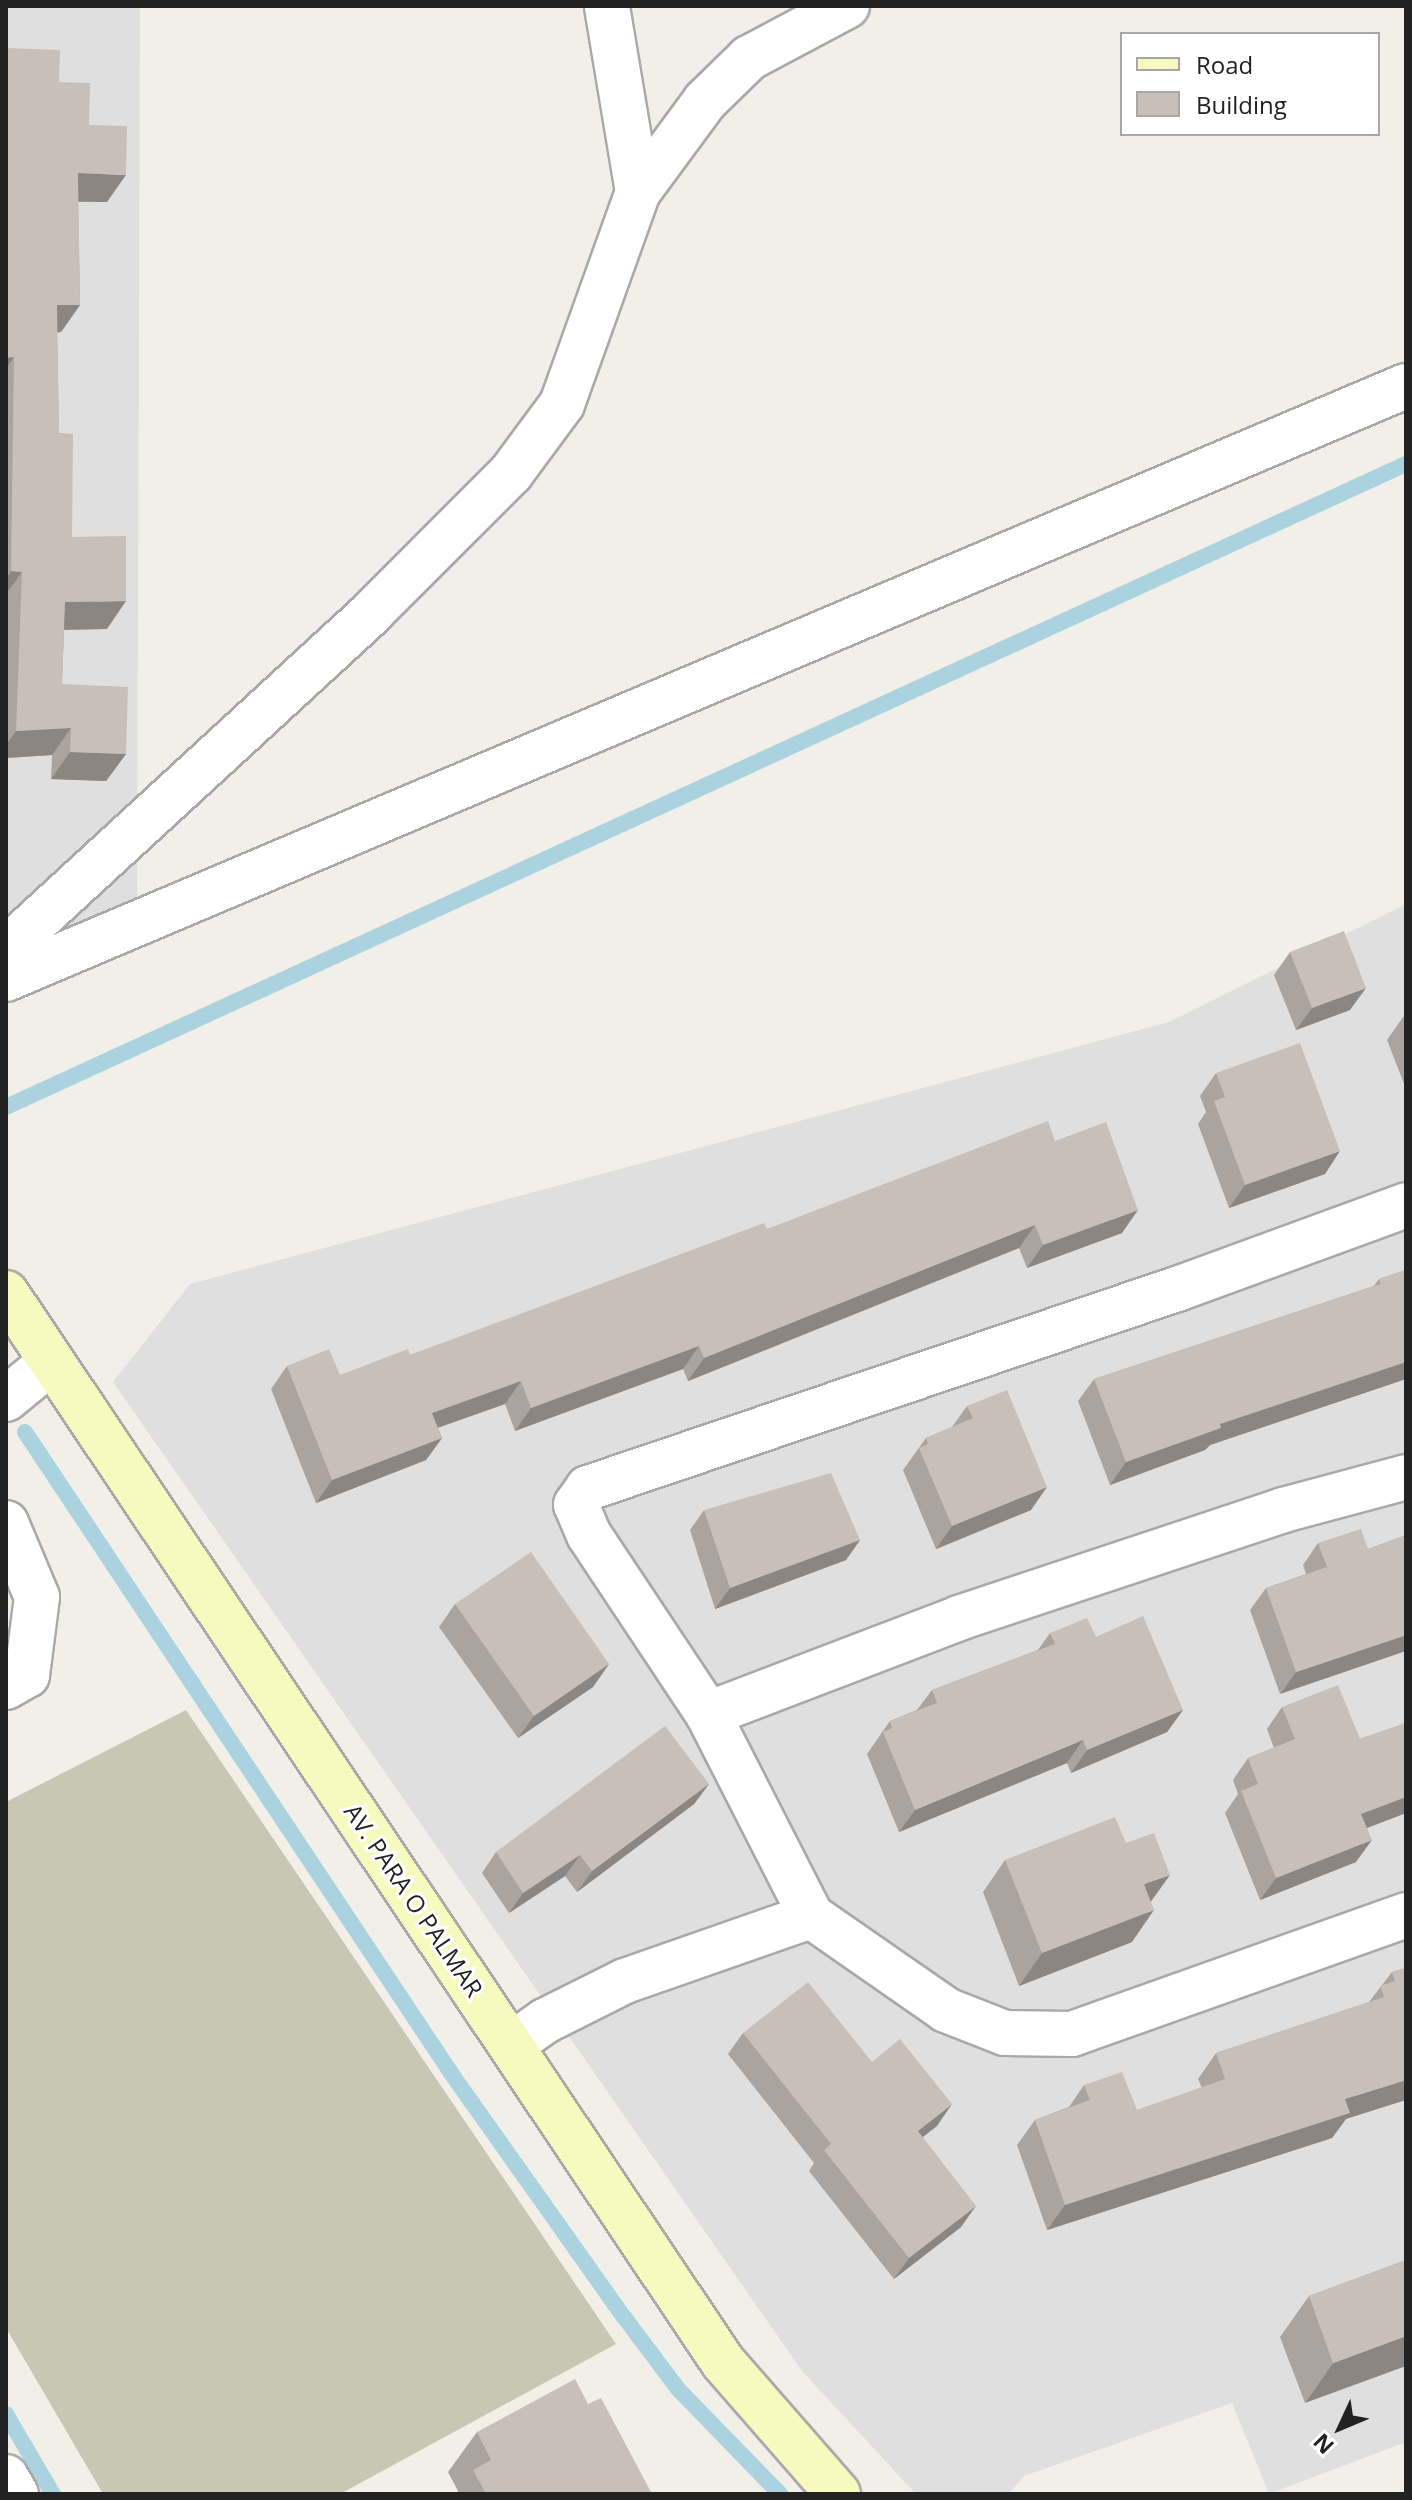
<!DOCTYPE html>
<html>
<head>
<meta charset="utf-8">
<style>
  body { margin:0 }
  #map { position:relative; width:1412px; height:2500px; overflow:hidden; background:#f2efe9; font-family:"Open Sans",sans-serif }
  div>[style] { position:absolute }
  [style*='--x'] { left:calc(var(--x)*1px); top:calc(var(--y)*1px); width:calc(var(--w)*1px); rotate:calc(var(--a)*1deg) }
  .residential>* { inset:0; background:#e0dfdf }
  .construction>* { inset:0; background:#c7c7b4 }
  .stream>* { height:16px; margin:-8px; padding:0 8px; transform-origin:8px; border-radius:8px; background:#aad3df }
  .roads { filter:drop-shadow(2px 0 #a9a9a9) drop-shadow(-2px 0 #a9a9a9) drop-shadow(0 2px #a9a9a9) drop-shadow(0 -2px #a9a9a9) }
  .street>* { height:44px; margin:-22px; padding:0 22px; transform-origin:22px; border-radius:22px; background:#fff }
  .secondary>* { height:44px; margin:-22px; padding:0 22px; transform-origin:22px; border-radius:22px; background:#f7fabf }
  .wall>* { inset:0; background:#aba49e }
  .shaded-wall>* { inset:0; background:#8b8681 }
  .building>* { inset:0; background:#c7bfb8 }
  span { translate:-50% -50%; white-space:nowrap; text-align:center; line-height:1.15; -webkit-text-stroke:6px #fff; paint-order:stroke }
  .street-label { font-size:24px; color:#222 }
  .frame { position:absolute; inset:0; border:8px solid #222; pointer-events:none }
  .legend { position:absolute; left:1120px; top:32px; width:260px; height:104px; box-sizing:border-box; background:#fff; border:2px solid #a7a7a7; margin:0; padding:10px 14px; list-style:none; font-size:24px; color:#222 }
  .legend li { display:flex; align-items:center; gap:16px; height:40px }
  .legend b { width:40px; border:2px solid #a7a7a7 }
  .north { position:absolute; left:1300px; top:2388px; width:80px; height:80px; -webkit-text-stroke:6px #fff; paint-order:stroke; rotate:226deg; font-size:22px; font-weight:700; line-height:32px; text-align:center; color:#222 }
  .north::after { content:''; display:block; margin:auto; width:28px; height:36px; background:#222; clip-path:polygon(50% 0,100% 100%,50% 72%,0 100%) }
</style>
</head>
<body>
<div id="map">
  <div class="residential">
    <div style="clip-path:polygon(6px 6px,140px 6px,137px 909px,6px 958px)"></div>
    <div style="clip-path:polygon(1406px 904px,1406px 2442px,1269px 2494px,1232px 2403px,1024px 2476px,1008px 2494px,916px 2494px,802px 2371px,113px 1382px,190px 1284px,1169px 1022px)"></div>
  </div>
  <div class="construction">
    <div style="clip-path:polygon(186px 1710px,616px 2344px,340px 2494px,103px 2494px,6px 2328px,6px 1802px)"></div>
  </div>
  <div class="stream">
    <div style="--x:6;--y:1107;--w:1541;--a:-24.67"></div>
    <div style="--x:25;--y:1432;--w:770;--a:56.39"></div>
    <div style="--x:451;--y:2073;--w:299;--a:54.7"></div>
    <div style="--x:624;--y:2317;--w:90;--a:53.1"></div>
    <div style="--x:678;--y:2389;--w:146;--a:45.8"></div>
    <div style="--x:6;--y:2414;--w:93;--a:59.6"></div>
  </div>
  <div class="roads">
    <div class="street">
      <div style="--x:638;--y:192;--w:113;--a:-53.6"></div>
      <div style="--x:705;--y:101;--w:62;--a:-44.3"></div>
      <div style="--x:749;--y:58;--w:111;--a:-28"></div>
      <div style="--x:6;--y:949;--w:498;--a:-42.6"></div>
      <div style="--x:372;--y:612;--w:197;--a:-45"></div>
      <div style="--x:511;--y:473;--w:86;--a:-53.5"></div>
      <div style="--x:562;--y:404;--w:225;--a:-70.3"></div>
      <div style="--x:638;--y:192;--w:189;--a:-99.5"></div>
      <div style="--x:6;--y:979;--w:1520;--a:-22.96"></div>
      <div style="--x:6;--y:1399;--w:58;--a:-39.4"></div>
      <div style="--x:6;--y:1523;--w:80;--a:67.3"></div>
      <div style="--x:37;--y:1597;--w:79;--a:97.3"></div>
      <div style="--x:27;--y:1675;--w:24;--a:150"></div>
      <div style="--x:708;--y:1714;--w:215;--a:-123.6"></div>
      <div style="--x:589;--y:1535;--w:33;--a:-113"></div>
      <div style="--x:576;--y:1505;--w:21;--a:-55"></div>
      <div style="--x:588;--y:1488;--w:622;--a:-18.67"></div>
      <div style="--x:1177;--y:1289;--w:244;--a:-20.1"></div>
      <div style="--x:811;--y:1916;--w:227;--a:-117"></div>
      <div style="--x:708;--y:1714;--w:269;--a:-20.9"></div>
      <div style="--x:959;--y:1618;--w:342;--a:-18.4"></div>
      <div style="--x:1283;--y:1510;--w:127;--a:-15"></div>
      <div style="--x:511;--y:2045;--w:42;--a:-35.2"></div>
      <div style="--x:545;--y:2021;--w:89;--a:-26.6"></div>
      <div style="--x:625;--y:1981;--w:197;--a:-19.3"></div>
      <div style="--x:811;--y:1916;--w:165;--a:34.8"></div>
      <div style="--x:946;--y:2010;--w:63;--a:21.3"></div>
      <div style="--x:1005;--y:2033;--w:67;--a:0.9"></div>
      <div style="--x:1072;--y:2034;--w:355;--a:-19.6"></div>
      <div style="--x:6;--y:2477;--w:20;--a:60"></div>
    </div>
    <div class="secondary">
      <div style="--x:6;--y:1293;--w:1287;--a:56.15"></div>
      <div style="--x:723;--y:2362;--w:175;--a:48.9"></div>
    </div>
  </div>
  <div class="wall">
    <div style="clip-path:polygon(6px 48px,59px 82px,89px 125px,107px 202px,78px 202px,80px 305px,61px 332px,57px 333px,59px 433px,72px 537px,107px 629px,64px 630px,62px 684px,126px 754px,106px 781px,51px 779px,52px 755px,6px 758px)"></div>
    <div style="clip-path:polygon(1290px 952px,1350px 1010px,1296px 1030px,1274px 975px)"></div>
    <div style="clip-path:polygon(1406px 1016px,1406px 1089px,1387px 1040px,1403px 1017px)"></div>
    <div style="clip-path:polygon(1216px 1073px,1325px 1174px,1229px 1208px,1198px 1124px,1206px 1112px,1200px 1096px)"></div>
    <div style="clip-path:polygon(1055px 1141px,1122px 1233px,1027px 1268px,1019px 1248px,688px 1381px,683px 1369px,515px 1431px,505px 1404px,438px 1428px,442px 1438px,426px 1460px,316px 1503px,271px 1389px,287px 1366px,340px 1375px,410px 1355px,767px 1229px)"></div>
    <div style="clip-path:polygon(1406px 1270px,1406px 1379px,1210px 1445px,1205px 1450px,1110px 1485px,1078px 1401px,1094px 1379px,1374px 1286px,1379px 1279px)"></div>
    <div style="clip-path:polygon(967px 1406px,1031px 1510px,936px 1549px,903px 1470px,926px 1438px,952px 1427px)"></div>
    <div style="clip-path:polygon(704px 1510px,860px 1540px,846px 1560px,715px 1609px,690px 1530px)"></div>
    <div style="clip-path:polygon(1406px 1535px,1280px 1694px,1250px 1610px,1266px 1588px,1306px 1574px,1303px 1565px,1318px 1543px,1368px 1549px)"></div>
    <div style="clip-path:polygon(455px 1604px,609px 1664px,593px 1687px,518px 1738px,439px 1627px)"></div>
    <div style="clip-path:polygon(1050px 1633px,1183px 1710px,1167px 1732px,1071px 1773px,1067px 1763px,899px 1832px,867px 1754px,890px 1721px,917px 1710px,932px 1690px,1038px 1650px)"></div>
    <div style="clip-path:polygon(1282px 1707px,1360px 1739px,1406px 1723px,1406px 1813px,1367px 1828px,1356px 1862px,1260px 1900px,1225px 1813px,1238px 1794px,1233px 1780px,1248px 1758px,1274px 1748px,1267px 1729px)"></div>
    <div style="clip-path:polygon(709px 1784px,694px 1804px,577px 1892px,565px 1876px,509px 1913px,482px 1873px,496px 1852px)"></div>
    <div style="clip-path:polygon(1005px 1860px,1151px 1902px,1132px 1942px,1019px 1986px,983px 1892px)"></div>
    <div style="clip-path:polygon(1406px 1968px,1346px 2119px,1332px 2138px,1047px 2230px,1017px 2145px,1035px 2120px,1069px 2107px,1084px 2085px,1137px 2110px,1202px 2088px,1198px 2079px,1216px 2053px,1369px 2002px,1392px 1972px)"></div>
    <div style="clip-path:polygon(743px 2033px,937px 2126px,923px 2137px,961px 2227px,894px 2279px,809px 2171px,814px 2163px,728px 2054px)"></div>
    <div style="clip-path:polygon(1406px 2260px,1305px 2403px,1280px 2337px,1309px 2296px)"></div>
    <div style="clip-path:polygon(588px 2404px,652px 2494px,456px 2494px,458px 2491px,448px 2472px,477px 2432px)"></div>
  </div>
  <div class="shaded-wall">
    <div style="clip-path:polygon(78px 173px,126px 175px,107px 202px,58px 201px)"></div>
    <div style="clip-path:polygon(57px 305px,80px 305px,61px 332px,38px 333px)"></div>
    <div style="clip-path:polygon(14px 357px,6px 368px,6px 358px)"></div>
    <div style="clip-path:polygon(11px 571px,22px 572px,6px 594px,6px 579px)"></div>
    <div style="clip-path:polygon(126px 601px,107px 629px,46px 630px,65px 602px)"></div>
    <div style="clip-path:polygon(71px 728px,52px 755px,6px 758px,6px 745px,16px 731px)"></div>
    <div style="clip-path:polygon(70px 752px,126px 754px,106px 781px,51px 779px)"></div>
    <div style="clip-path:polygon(1366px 988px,1350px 1010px,1296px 1030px,1312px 1008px)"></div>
    <div style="clip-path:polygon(1340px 1151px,1325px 1174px,1229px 1208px,1245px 1185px)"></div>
    <div style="clip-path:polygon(1138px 1210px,1122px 1233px,1027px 1268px,1043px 1245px)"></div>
    <div style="clip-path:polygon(1035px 1225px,1019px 1248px,688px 1381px,704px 1358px)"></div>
    <div style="clip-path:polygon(699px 1346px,683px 1369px,515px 1431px,531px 1408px)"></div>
    <div style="clip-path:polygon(1406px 1362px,1406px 1379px,1210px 1445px,1205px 1450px,1110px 1485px,1126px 1462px,1220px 1424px)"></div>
    <div style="clip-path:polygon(521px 1381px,505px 1404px,416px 1435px,432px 1413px)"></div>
    <div style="clip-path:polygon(442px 1438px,426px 1460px,316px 1503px,332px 1480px)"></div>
    <div style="clip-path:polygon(1047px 1487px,1031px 1510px,936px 1549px,952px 1526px)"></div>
    <div style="clip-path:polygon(860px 1540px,846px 1560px,715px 1609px,730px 1588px)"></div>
    <div style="clip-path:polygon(1406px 1635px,1406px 1651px,1280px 1694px,1296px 1672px)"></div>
    <div style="clip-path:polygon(609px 1664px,593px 1687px,518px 1738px,534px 1716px)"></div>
    <div style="clip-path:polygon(1183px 1710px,1167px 1732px,1071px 1773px,1087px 1750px)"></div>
    <div style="clip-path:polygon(1083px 1740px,1067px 1763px,899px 1832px,915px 1810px)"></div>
    <div style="clip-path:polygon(709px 1784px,694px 1804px,577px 1892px,592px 1871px)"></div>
    <div style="clip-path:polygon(1406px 1797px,1406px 1813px,1346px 1836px,1361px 1814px)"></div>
    <div style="clip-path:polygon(1372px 1840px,1356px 1862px,1260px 1900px,1276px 1878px)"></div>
    <div style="clip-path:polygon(580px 1855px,565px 1876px,509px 1913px,523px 1893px)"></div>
    <div style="clip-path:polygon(1170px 1875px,1147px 1907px,1144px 1884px)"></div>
    <div style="clip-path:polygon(1154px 1910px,1132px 1942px,1019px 1986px,1042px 1953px)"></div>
    <div style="clip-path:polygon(1406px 2080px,1406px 2100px,1346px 2119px,1332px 2138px,1047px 2230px,1065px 2205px,1345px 2099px)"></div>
    <div style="clip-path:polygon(952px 2104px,937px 2126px,903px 2152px,918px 2131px)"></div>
    <div style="clip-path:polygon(976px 2206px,961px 2227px,894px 2279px,909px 2258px)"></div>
    <div style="clip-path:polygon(1406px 2336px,1406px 2366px,1305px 2403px,1333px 2363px)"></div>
  </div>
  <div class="building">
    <div style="clip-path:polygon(6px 48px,60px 50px,59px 82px,90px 83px,89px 125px,127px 126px,126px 175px,78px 173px,80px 305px,57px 305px,59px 433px,73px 434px,72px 537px,126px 536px,126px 601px,65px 602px,62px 684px,128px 687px,126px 754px,70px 752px,71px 728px,16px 731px,22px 572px,11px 571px,14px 357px,6px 358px)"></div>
    <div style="clip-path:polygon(1344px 931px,1366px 988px,1312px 1008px,1290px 952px)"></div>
    <div style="clip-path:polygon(1300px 1043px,1340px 1151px,1245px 1185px,1214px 1101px,1225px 1097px,1216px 1073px)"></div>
    <div style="clip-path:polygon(1048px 1121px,1055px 1141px,1106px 1122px,1138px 1210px,1043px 1245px,1035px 1225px,704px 1358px,699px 1346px,531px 1408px,521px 1381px,432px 1413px,442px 1438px,332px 1480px,287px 1366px,329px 1349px,340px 1375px,408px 1349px,410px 1355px,764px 1223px,767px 1229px)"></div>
    <div style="clip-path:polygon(1406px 1270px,1406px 1362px,1220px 1424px,1221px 1428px,1126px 1462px,1094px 1379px,1381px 1284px,1379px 1279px)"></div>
    <div style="clip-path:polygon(1007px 1390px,1047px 1487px,952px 1526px,919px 1448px,928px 1444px,926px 1438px,973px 1418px,967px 1406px)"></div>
    <div style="clip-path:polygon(831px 1473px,860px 1540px,730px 1588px,704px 1510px)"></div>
    <div style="clip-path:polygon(1361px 1529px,1368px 1549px,1406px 1535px,1406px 1635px,1296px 1672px,1266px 1588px,1327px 1567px,1318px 1543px)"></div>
    <div style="clip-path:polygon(531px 1552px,609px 1664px,534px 1716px,455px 1604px)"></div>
    <div style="clip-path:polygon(1143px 1616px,1183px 1710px,1087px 1750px,1083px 1740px,915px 1810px,883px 1732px,892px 1728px,890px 1721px,937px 1703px,932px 1690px,1055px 1644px,1050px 1633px,1087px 1618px,1096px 1637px)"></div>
    <div style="clip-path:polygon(1338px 1685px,1360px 1739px,1406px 1723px,1406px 1797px,1361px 1814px,1372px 1840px,1276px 1878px,1241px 1791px,1258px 1784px,1248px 1758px,1295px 1739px,1282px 1707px)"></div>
    <div style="clip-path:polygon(665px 1726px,709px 1784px,592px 1871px,580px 1855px,523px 1893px,496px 1852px)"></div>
    <div style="clip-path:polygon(1115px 1817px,1126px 1843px,1154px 1833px,1170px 1875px,1144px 1884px,1154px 1910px,1042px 1953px,1005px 1860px)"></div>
    <div style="clip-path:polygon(1406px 1968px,1406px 2080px,1345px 2099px,1350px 2113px,1065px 2205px,1035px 2120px,1090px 2100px,1084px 2085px,1122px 2072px,1137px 2110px,1225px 2079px,1216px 2053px,1384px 1997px,1380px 1986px,1395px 1981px,1392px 1972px)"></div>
    <div style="clip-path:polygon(808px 1982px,872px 2062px,900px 2039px,952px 2104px,918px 2131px,976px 2206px,909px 2258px,824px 2150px,831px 2144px,743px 2033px)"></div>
    <div style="clip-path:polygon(1406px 2260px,1406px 2336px,1333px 2363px,1309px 2296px)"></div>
    <div style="clip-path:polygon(575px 2379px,588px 2404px,601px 2398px,652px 2494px,486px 2494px,473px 2470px,491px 2460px,477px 2432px)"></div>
  </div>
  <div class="street-label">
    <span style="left:414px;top:1900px;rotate:56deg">AV. PARA O PALMAR</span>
  </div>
  <div class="frame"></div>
  <ul class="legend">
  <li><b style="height:10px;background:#f7fabf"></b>Road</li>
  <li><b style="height:22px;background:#c7bfb8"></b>Building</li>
  </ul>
  <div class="north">N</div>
</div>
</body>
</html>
